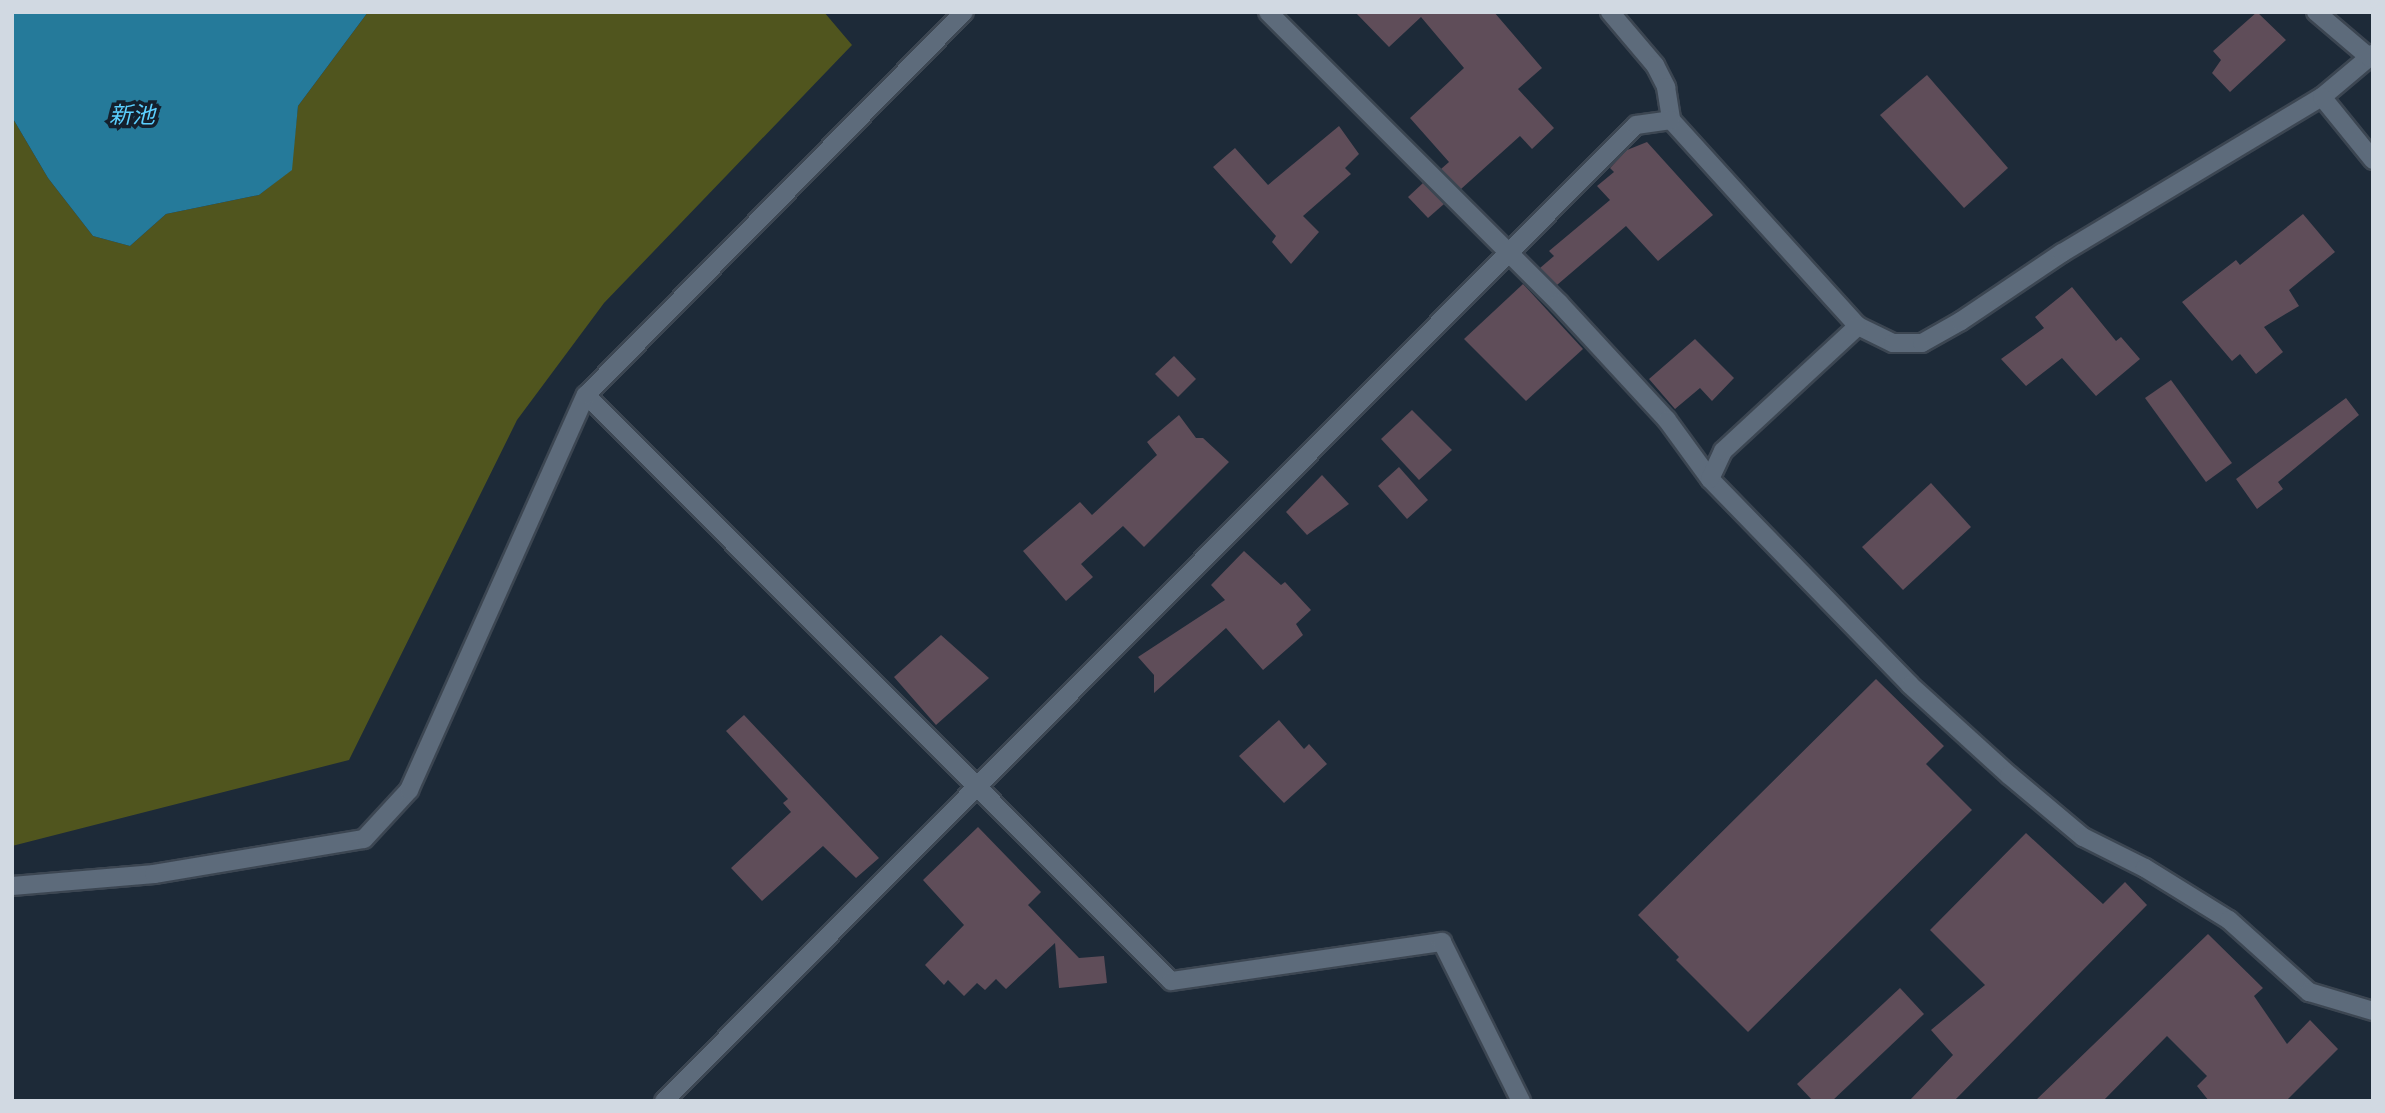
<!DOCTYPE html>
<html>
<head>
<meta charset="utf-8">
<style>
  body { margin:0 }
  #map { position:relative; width:2385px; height:1113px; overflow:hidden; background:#1d2a38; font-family:"Nunito Sans","Noto Sans JP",sans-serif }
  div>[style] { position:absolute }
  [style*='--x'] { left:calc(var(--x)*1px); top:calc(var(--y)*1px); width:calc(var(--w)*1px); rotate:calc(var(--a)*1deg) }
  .green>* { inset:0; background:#50551e }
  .water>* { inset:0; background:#257a9a }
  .building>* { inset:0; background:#5f4d59 }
  .roads { filter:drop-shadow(2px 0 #3c4652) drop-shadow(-2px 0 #3c4652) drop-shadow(0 2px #3c4652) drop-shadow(0 -2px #3c4652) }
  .minor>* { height:18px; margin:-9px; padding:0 9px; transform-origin:9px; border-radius:9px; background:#5d6b7b }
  span { translate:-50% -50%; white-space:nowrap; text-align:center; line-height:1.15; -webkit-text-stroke:7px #14202d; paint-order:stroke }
  .water-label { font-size:23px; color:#5ccffe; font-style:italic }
  .frame { position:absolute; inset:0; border:14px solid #d1d9e2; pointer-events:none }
</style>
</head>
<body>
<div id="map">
  <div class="green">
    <div style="clip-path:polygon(368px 12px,824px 12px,852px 45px,604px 303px,517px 420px,349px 760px,12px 846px,12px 117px,48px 178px,93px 236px,130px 246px,166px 214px,259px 195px,291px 170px,298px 106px)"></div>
  </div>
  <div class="water">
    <div style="clip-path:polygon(12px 12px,368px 12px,298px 106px,292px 170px,259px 195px,166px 214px,130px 246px,93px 236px,48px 178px,12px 117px)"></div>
  </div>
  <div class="building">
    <div style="clip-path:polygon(1355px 12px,1494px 12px,1542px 68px,1518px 89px,1554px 128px,1532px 149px,1520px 136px,1461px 189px,1441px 169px,1449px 162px,1410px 118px,1464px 68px,1421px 17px,1389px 47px)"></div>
    <div style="clip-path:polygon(2257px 12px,2286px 40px,2230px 92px,2212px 73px,2221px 60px,2213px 51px)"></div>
    <div style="clip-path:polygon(1927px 75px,2008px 168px,1964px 208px,1880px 115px)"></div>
    <div style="clip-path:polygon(1339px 126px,1359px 154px,1345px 168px,1351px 174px,1303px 216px,1319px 232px,1291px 264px,1272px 242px,1276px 236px,1213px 167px,1235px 148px,1268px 185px)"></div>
    <div style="clip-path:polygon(1647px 142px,1713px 215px,1658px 261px,1626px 226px,1557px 285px,1540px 268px,1554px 256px,1549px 251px,1610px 200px,1597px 186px,1614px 172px,1610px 168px,1627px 150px)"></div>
    <div style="clip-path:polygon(1423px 183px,1444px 204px,1428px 218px,1408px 197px)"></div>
    <div style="clip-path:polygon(2303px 214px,2335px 252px,2289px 290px,2299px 306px,2264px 327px,2283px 352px,2256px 374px,2240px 354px,2232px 361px,2182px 302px,2236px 260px,2240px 265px)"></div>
    <div style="clip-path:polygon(1523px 284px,1583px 349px,1526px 401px,1464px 339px)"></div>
    <div style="clip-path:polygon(2072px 287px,2116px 341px,2121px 337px,2140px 359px,2096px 396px,2062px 358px,2026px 386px,2001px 359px,2044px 328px,2035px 317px)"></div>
    <div style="clip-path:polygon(1695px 339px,1734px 378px,1712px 401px,1700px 388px,1675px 409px,1649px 379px)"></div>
    <div style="clip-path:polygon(1174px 356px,1196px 379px,1178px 397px,1155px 374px)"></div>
    <div style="clip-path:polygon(2171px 380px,2232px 463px,2206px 482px,2145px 398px)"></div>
    <div style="clip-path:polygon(2346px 398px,2359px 415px,2278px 482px,2283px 489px,2257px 509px,2236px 479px)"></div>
    <div style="clip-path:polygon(1412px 410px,1452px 450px,1419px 480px,1381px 439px)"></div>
    <div style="clip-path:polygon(1179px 415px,1196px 438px,1203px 438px,1229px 462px,1144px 547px,1123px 526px,1081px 564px,1093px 577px,1066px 601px,1023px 551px,1080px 502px,1092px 515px,1157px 455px,1147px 442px)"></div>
    <div style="clip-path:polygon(1399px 467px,1428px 500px,1407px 519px,1378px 486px)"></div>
    <div style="clip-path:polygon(1322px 475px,1349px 504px,1307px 535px,1286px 512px)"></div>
    <div style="clip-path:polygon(1931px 483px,1971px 527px,1903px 590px,1862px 547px)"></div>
    <div style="clip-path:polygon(1244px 551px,1281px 585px,1285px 582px,1311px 610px,1296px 624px,1303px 635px,1263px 670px,1226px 628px,1154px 693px,1154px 675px,1138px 657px,1225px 600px,1211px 585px)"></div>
    <div style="clip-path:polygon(941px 635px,989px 678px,936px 725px,894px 677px)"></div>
    <div style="clip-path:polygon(1876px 679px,1944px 746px,1926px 764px,1972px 810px,1748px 1032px,1676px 960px,1679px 957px,1638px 915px)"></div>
    <div style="clip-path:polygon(744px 715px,879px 858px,856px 878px,823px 846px,762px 901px,731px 868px,791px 812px,783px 803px,788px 799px,726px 731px)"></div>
    <div style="clip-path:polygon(1279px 720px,1304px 749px,1309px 744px,1327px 764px,1284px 803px,1239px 756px)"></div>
    <div style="clip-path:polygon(978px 827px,1041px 892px,1028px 905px,1079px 958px,1104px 956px,1107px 983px,1059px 988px,1055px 943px,1006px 989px,996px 979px,985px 990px,977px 983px,964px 996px,948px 980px,944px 985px,925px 965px,964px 925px,923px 880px)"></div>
    <div style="clip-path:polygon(2026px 833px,2103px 904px,2125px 882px,2147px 905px,1954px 1101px,1909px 1101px,1953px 1055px,1931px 1030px,1985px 985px,1930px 930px)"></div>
    <div style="clip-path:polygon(2208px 934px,2263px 988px,2254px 996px,2287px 1044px,2310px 1020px,2338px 1049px,2286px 1101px,2209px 1101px,2197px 1086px,2207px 1076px,2167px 1036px,2103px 1101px,2035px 1101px)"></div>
    <div style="clip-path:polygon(1900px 988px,1924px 1014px,1832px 1101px,1813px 1101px,1797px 1084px)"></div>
  </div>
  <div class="roads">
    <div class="minor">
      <div style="--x:1268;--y:12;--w:412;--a:45"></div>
      <div style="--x:1559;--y:303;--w:159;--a:47.3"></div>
      <div style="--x:1667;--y:420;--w:73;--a:53.9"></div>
      <div style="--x:1710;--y:479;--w:287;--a:45.8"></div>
      <div style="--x:1910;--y:685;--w:134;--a:42.3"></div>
      <div style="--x:2009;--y:775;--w:97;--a:40"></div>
      <div style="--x:2083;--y:837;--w:69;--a:26.6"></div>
      <div style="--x:2145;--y:868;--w:99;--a:31.8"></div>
      <div style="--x:2229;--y:920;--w:108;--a:42"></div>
      <div style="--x:2309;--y:992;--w:67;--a:16.5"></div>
      <div style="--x:1610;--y:12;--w:70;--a:49.7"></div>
      <div style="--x:1655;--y:65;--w:25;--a:63"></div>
      <div style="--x:1666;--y:87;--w:33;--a:81"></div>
      <div style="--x:1671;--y:120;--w:278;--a:47.8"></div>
      <div style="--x:1858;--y:326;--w:39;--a:26"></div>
      <div style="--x:1893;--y:343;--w:29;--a:0"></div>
      <div style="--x:1922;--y:343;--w:45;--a:-29.4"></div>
      <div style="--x:1961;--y:321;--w:122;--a:-34"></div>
      <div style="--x:2062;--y:253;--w:303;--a:-31"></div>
      <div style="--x:2322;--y:97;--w:67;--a:-40.1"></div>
      <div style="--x:2316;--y:12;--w:71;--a:40.4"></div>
      <div style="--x:2322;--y:97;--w:81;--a:51"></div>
      <div style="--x:586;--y:395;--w:828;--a:45.05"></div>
      <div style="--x:1171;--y:981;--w:274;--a:-8.2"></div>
      <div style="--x:1442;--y:942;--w:178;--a:63.6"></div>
      <div style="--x:1710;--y:479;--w:31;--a:-65"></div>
      <div style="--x:1723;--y:451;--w:184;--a:-42.8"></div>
      <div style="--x:12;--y:886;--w:143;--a:-4.8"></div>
      <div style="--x:154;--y:874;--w:213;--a:-9.5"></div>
      <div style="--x:364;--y:839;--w:67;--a:-47.4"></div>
      <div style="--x:409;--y:790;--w:433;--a:-65.9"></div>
      <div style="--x:586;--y:395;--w:538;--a:-45.38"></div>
      <div style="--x:664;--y:1101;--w:1377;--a:-45.12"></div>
      <div style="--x:1636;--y:125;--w:35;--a:-8"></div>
    </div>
  </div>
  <div class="water-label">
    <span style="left:132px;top:116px">新池</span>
  </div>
  <div class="frame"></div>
</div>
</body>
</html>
